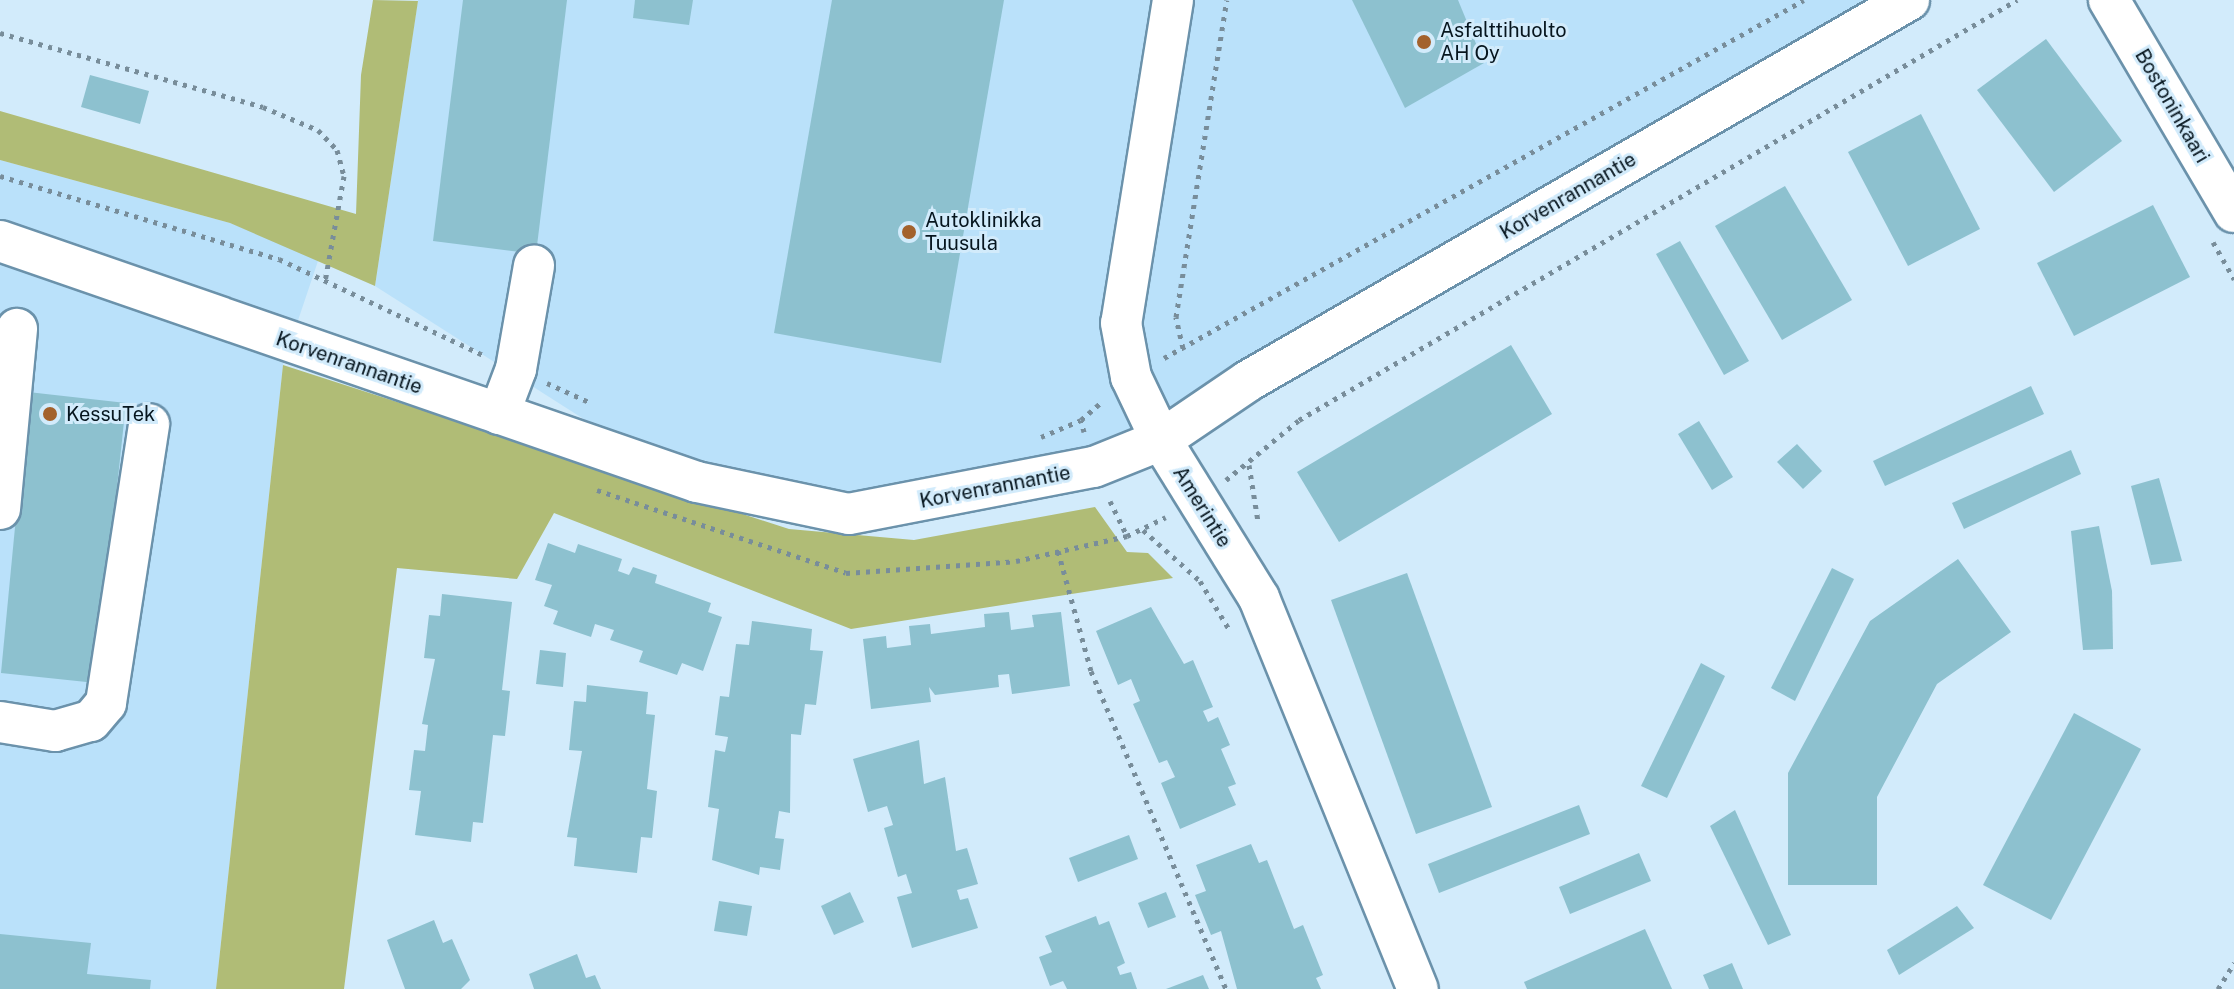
<!DOCTYPE html>
<html>
<head>
<meta charset="utf-8">
<style>
  body { margin:0 }
  #map { position:relative; width:2234px; height:989px; overflow:hidden; background:#d2ebfb; font-family:"Public Sans",sans-serif }
  div>[style] { position:absolute }
  [style*='--x'] { left:calc(var(--x)*1px); top:calc(var(--y)*1px); width:calc(var(--w)*1px); rotate:calc(var(--a)*1deg) }
  .built>* { inset:0; background:#bae1fa }
  .green>* { inset:0; background:#b0bc76 }
  .building>* { inset:0; background:#8dc1cf }
  .path>* { height:5px; margin-top:-2.5px; transform-origin:0; background:repeating-linear-gradient(90deg,#788d9a 0 4px,transparent 0 10px) }
  .roads { filter:drop-shadow(2px 0 #6b92ab) drop-shadow(-2px 0 #6b92ab) drop-shadow(0 2px #6b92ab) drop-shadow(0 -2px #6b92ab) }
  .minor>* { height:40px; margin:-20px; padding:0 20px; transform-origin:20px; border-radius:20px; background:#fff }
  .dots>* { width:22px; height:22px; translate:-50% -50%; box-sizing:border-box; border:4px solid #d2ebfb; border-radius:50% }
  span { translate:-50% -50%; white-space:nowrap; text-align:center; line-height:1.15; -webkit-text-stroke:6px #d2ebfb; paint-order:stroke }
  .poi-label { font-size:20px; color:#06151e }
  .left { translate:0 -50%; text-align:left }
  .street-label { font-size:20px; color:#06151e }
</style>
</head>
<body>
<div id="map">
  <div class="built">
    <div style="clip-path:polygon(418px 0,1903px 0,1161px 440px,964px 504px,695px 490px,375px 286px)"></div>
    <div style="clip-path:polygon(0 160px,230px 223px,319px 258px,283px 365px,216px 989px,0 989px)"></div>
  </div>
  <div class="green">
    <div style="clip-path:polygon(373px 0,418px 1px,375px 286px,230px 223px,0 160px,0 111px,356px 214px,361px 75px)"></div>
    <div style="clip-path:polygon(283px 365px,789px 529px,914px 540px,1095px 507px,1127px 552px,1148px 553px,1173px 578px,851px 629px,554px 513px,517px 579px,397px 568px,344px 989px,216px 989px)"></div>
  </div>
  <div class="building">
    <div style="clip-path:polygon(463px 0,567px 0,536px 254px,433px 241px)"></div>
    <div style="clip-path:polygon(635px 0,693px 0,689px 25px,633px 18px)"></div>
    <div style="clip-path:polygon(832px 0,1004px 0,941px 363px,774px 333px)"></div>
    <div style="clip-path:polygon(1352px 0,1458px 0,1484px 63px,1405px 108px)"></div>
    <div style="clip-path:polygon(2046px 39px,2122px 141px,2054px 192px,1977px 90px)"></div>
    <div style="clip-path:polygon(90px 75px,149px 91px,140px 124px,81px 107px)"></div>
    <div style="clip-path:polygon(1921px 114px,1980px 229px,1908px 266px,1848px 152px)"></div>
    <div style="clip-path:polygon(1785px 186px,1852px 300px,1782px 340px,1715px 226px)"></div>
    <div style="clip-path:polygon(2153px 205px,2190px 277px,2074px 336px,2037px 263px)"></div>
    <div style="clip-path:polygon(1680px 241px,1749px 361px,1724px 375px,1656px 254px)"></div>
    <div style="clip-path:polygon(1511px 345px,1552px 414px,1339px 542px,1297px 472px)"></div>
    <div style="clip-path:polygon(2031px 386px,2044px 414px,1885px 486px,1873px 461px)"></div>
    <div style="clip-path:polygon(28px 392px,126px 403px,96px 683px,1px 673px)"></div>
    <div style="clip-path:polygon(1699px 421px,1733px 477px,1712px 490px,1678px 434px)"></div>
    <div style="clip-path:polygon(1797px 444px,1822px 471px,1803px 489px,1777px 462px)"></div>
    <div style="clip-path:polygon(2071px 450px,2081px 474px,1964px 529px,1952px 503px)"></div>
    <div style="clip-path:polygon(2159px 478px,2182px 561px,2151px 565px,2131px 486px)"></div>
    <div style="clip-path:polygon(2099px 526px,2112px 591px,2113px 649px,2083px 650px,2071px 531px)"></div>
    <div style="clip-path:polygon(548px 543px,575px 553px,578px 544px,622px 559px,618px 571px,629px 575px,633px 567px,657px 575px,655px 583px,711px 603px,708px 612px,722px 617px,703px 671px,682px 663px,677px 675px,639px 662px,643px 651px,610px 640px,614px 630px,595px 624px,591px 637px,553px 624px,558px 611px,544px 606px,552px 585px,535px 580px)"></div>
    <div style="clip-path:polygon(1958px 559px,2011px 632px,1937px 684px,1877px 797px,1877px 885px,1788px 885px,1788px 773px,1870px 621px)"></div>
    <div style="clip-path:polygon(1832px 568px,1854px 579px,1795px 701px,1771px 688px)"></div>
    <div style="clip-path:polygon(1407px 573px,1492px 807px,1416px 834px,1331px 600px)"></div>
    <div style="clip-path:polygon(442px 594px,512px 602px,502px 690px,510px 691px,505px 736px,493px 735px,483px 823px,473px 822px,471px 842px,415px 835px,421px 791px,409px 790px,414px 750px,425px 751px,428px 725px,422px 724px,435px 659px,424px 658px,429px 615px,440px 616px)"></div>
    <div style="clip-path:polygon(1151px 607px,1184px 664px,1193px 660px,1213px 707px,1203px 711px,1208px 722px,1218px 717px,1230px 745px,1221px 749px,1236px 784px,1228px 787px,1236px 805px,1180px 829px,1161px 783px,1175px 777px,1167px 760px,1159px 763px,1133px 704px,1140px 701px,1131px 679px,1118px 685px,1096px 631px)"></div>
    <div style="clip-path:polygon(1009px 612px,1011px 630px,1034px 627px,1032px 615px,1061px 612px,1070px 686px,1012px 694px,1009px 674px,998px 675px,999px 687px,935px 695px,929px 687px,931px 702px,871px 709px,863px 639px,886px 636px,887px 648px,911px 645px,909px 626px,930px 624px,931px 634px,985px 627px,984px 614px)"></div>
    <div style="clip-path:polygon(752px 621px,812px 629px,810px 650px,823px 651px,816px 705px,805px 704px,801px 735px,791px 734px,790px 813px,779px 811px,775px 838px,784px 839px,780px 870px,760px 867px,759px 875px,712px 860px,719px 809px,708px 807px,715px 750px,725px 752px,728px 737px,715px 735px,720px 696px,729px 697px,736px 644px,749px 645px)"></div>
    <div style="clip-path:polygon(540px 650px,566px 653px,563px 687px,536px 684px)"></div>
    <div style="clip-path:polygon(1701px 663px,1725px 676px,1667px 798px,1641px 786px)"></div>
    <div style="clip-path:polygon(587px 685px,648px 692px,646px 714px,655px 715px,647px 789px,657px 791px,652px 838px,641px 837px,637px 873px,574px 866px,577px 838px,567px 837px,582px 751px,569px 750px,574px 701px,586px 702px)"></div>
    <div style="clip-path:polygon(2074px 713px,2141px 749px,2051px 920px,1983px 885px)"></div>
    <div style="clip-path:polygon(919px 740px,924px 784px,945px 777px,956px 851px,967px 848px,978px 884px,957px 890px,960px 900px,968px 898px,978px 928px,912px 948px,897px 897px,912px 893px,906px 874px,898px 877px,884px 828px,893px 825px,887px 806px,868px 812px,853px 759px)"></div>
    <div style="clip-path:polygon(1579px 805px,1590px 834px,1439px 893px,1428px 864px)"></div>
    <div style="clip-path:polygon(1735px 810px,1791px 935px,1768px 945px,1710px 826px)"></div>
    <div style="clip-path:polygon(1129px 835px,1138px 859px,1078px 882px,1069px 858px)"></div>
    <div style="clip-path:polygon(1251px 844px,1259px 863px,1267px 860px,1294px 929px,1303px 925px,1323px 975px,1316px 978px,1321px 989px,1237px 989px,1221px 931px,1211px 935px,1195px 895px,1206px 891px,1196px 865px)"></div>
    <div style="clip-path:polygon(1639px 853px,1651px 881px,1570px 914px,1559px 887px)"></div>
    <div style="clip-path:polygon(850px 892px,864px 922px,834px 935px,821px 906px)"></div>
    <div style="clip-path:polygon(1166px 892px,1176px 917px,1148px 928px,1138px 903px)"></div>
    <div style="clip-path:polygon(719px 901px,752px 906px,747px 936px,714px 931px)"></div>
    <div style="clip-path:polygon(1957px 906px,1974px 928px,1899px 975px,1887px 950px)"></div>
    <div style="clip-path:polygon(1096px 916px,1099px 925px,1109px 921px,1125px 963px,1117px 967px,1120px 975px,1131px 972px,1137px 989px,1067px 989px,1063px 981px,1050px 986px,1039px 957px,1052px 952px,1045px 936px)"></div>
    <div style="clip-path:polygon(434px 920px,443px 943px,452px 939px,470px 980px,461px 989px,405px 989px,387px 940px)"></div>
    <div style="clip-path:polygon(1645px 929px,1672px 989px,1527px 989px,1524px 982px)"></div>
    <div style="clip-path:polygon(0 934px,91px 943px,87px 974px,151px 980px,150px 989px,0 989px)"></div>
    <div style="clip-path:polygon(577px 954px,586px 978px,595px 975px,601px 989px,534px 989px,529px 974px)"></div>
    <div style="clip-path:polygon(1732px 963px,1743px 989px,1709px 989px,1703px 975px)"></div>
    <div style="clip-path:polygon(1203px 975px,1209px 989px,1166px 989px)"></div>
  </div>
  <div class="path">
    <div style="--x:0;--y:33;--w:273;--a:15.7"></div>
    <div style="--x:263;--y:107;--w:60;--a:22.7"></div>
    <div style="--x:318;--y:130;--w:28;--a:46"></div>
    <div style="--x:337;--y:150;--w:27;--a:75"></div>
    <div style="--x:344;--y:176;--w:108;--a:100.2"></div>
    <div style="--x:0;--y:176;--w:291;--a:16.6"></div>
    <div style="--x:279;--y:259;--w:225;--a:25.2"></div>
    <div style="--x:2213;--y:242;--w:43;--a:60.4"></div>
    <div style="--x:1183;--y:348;--w:32;--a:-103"></div>
    <div style="--x:1176;--y:317;--w:321;--a:-80.9"></div>
    <div style="--x:1164;--y:358;--w:733;--a:-29.22"></div>
    <div style="--x:547;--y:383;--w:46;--a:24.3"></div>
    <div style="--x:1084;--y:432;--w:12;--a:-104"></div>
    <div style="--x:1081;--y:420;--w:29;--a:-41"></div>
    <div style="--x:1041;--y:437;--w:43;--a:-23"></div>
    <div style="--x:1249;--y:465;--w:57;--a:80.9"></div>
    <div style="--x:1226;--y:480;--w:94;--a:-39.4"></div>
    <div style="--x:1299;--y:420;--w:832;--a:-30.33"></div>
    <div style="--x:597;--y:490;--w:262;--a:18.4"></div>
    <div style="--x:846;--y:573;--w:170;--a:-4"></div>
    <div style="--x:1016;--y:561;--w:114;--a:-12.7"></div>
    <div style="--x:1127;--y:536;--w:43;--a:-26"></div>
    <div style="--x:1110;--y:501;--w:39;--a:64"></div>
    <div style="--x:1143;--y:530;--w:76;--a:41.8"></div>
    <div style="--x:1200;--y:581;--w:56;--a:58.9"></div>
    <div style="--x:1058;--y:551;--w:124;--a:74.6"></div>
    <div style="--x:1091;--y:671;--w:345;--a:67"></div>
    <div style="--x:2218;--y:989;--w:31;--a:-58"></div>
  </div>
  <div class="roads">
    <div class="minor">
      <div style="--x:1173;--y:0;--w:327;--a:99.1"></div>
      <div style="--x:1121;--y:323;--w:55;--a:79.5"></div>
      <div style="--x:1131;--y:377;--w:70;--a:64.5"></div>
      <div style="--x:1161;--y:440;--w:186;--a:58.2"></div>
      <div style="--x:1259;--y:598;--w:422;--a:67.9"></div>
      <div style="--x:2109;--y:0;--w:246;--a:59.5"></div>
      <div style="--x:0;--y:241;--w:737;--a:19.07"></div>
      <div style="--x:697;--y:482;--w:155;--a:11.9"></div>
      <div style="--x:849;--y:514;--w:249;--a:-10.9"></div>
      <div style="--x:1094;--y:467;--w:72;--a:-21.9"></div>
      <div style="--x:1161;--y:440;--w:105;--a:-34.1"></div>
      <div style="--x:1248;--y:381;--w:763;--a:-29.96"></div>
      <div style="--x:499;--y:414;--w:48;--a:-69.3"></div>
      <div style="--x:516;--y:369;--w:105;--a:-80.1"></div>
      <div style="--x:0;--y:509;--w:181;--a:-84.6"></div>
      <div style="--x:0;--y:722;--w:56;--a:9.3"></div>
      <div style="--x:55;--y:731;--w:37;--a:-16"></div>
      <div style="--x:91;--y:721;--w:23;--a:-50"></div>
      <div style="--x:106;--y:703;--w:282;--a:-81.2"></div>
    </div>
  </div>
  <div class="dots">
    <div style="left:1424px;top:42px;background:#a3622d"></div>
    <div style="left:909px;top:232px;background:#a3622d"></div>
    <div style="left:50px;top:414px;background:#a3622d"></div>
  </div>
  <div class="poi-label">
    <span class="left" style="left:1440px;top:42px">Asfalttihuolto<br>AH Oy</span>
    <span class="left" style="left:925px;top:232px">Autoklinikka<br>Tuusula</span>
    <span class="left" style="left:66px;top:414px">KessuTek</span>
  </div>
  <div class="street-label">
    <span style="left:2172px;top:106px;rotate:60deg">Bostoninkaari</span>
    <span style="left:1568px;top:196px;rotate:-30deg">Korvenrannantie</span>
    <span style="left:349px;top:363px;rotate:19deg">Korvenrannantie</span>
    <span style="left:995px;top:487px;rotate:-11deg">Korvenrannantie</span>
    <span style="left:1202px;top:507px;rotate:58deg">Amerintie</span>
  </div>
</div>
</body>
</html>
